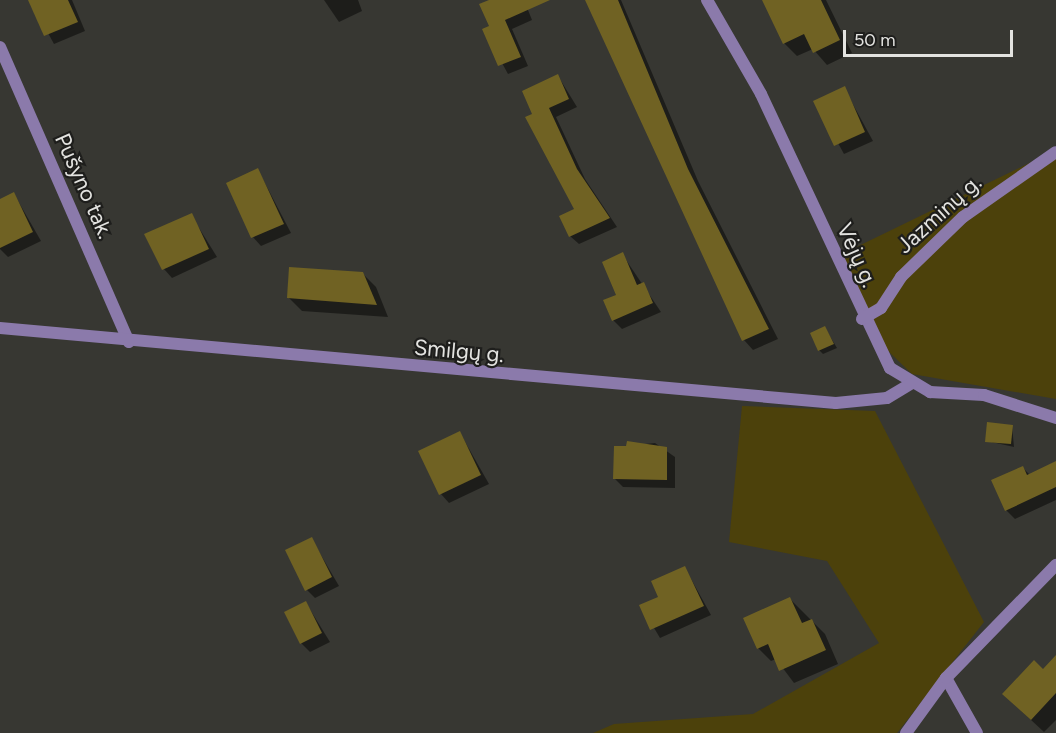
<!DOCTYPE html>
<html>
<head>
<meta charset="utf-8">
<style>
  body { margin:0 }
  #map { position:relative; width:1056px; height:733px; overflow:hidden; background:#373732; font-family:Figtree,sans-serif }
  div>[style] { position:absolute }
  [style*='--x'] { left:calc(var(--x)*1px); top:calc(var(--y)*1px); width:calc(var(--w)*1px); rotate:calc(var(--a)*1deg) }
  .green>* { inset:0; background:#4c410b }
  .shadow>* { inset:0; background:#0007 }
  .building>* { inset:0; background:#706223 }
  .minor>* { height:12px; margin:-6px; padding:0 6px; transform-origin:6px; border-radius:6px; background:#8b7aab }
  span { translate:-50% -50%; white-space:nowrap; text-align:center; line-height:1.15; -webkit-text-stroke:4.5px #1e1e1c; paint-order:stroke }
  .street-label { font-size:22px; color:#e3e3e0 }
  .scale { position:absolute; left:843px; top:30px; width:170px; height:27px; box-sizing:border-box; border:3px solid #e3e3e0; border-top:0; padding-left:8px; font-size:18px; line-height:21px; white-space:nowrap; color:#e3e3e0; -webkit-text-stroke:4px #1e1e1c; paint-order:stroke }
</style>
</head>
<body>
<div id="map">
  <div class="green">
    <div style="clip-path:polygon(1056px 150px,1056px 399px,912px 374px,886px 349px,842px 254px)"></div>
    <div style="clip-path:polygon(742px 406px,875px 411px,984px 622px,897px 733px,593px 733px,614px 724px,753px 714px,879px 643px,827px 561px,729px 542px)"></div>
  </div>
  <div class="shadow">
    <div style="clip-path:polygon(30px 0,72px 0,85px 31px,54px 44px)"></div>
    <div style="clip-path:polygon(324px 0,358px 0,362px 11px,339px 22px)"></div>
    <div style="clip-path:polygon(492px 0,524px 0,532px 20px,512px 29px,528px 66px,508px 74px,484px 30px,491px 27px)"></div>
    <div style="clip-path:polygon(587px 0,621px 0,698px 181px,778px 339px,753px 350px,744px 340px)"></div>
    <div style="clip-path:polygon(767px 0,826px 0,852px 53px,827px 65px,813px 49px,797px 56px,784px 43px)"></div>
    <div style="clip-path:polygon(558px 76px,577px 107px,556px 117px,585px 179px,617px 227px,579px 244px,570px 236px,576px 210px,534px 114px)"></div>
    <div style="clip-path:polygon(844px 88px,873px 141px,844px 154px,815px 101px)"></div>
    <div style="clip-path:polygon(258px 170px,291px 233px,261px 246px,253px 237px)"></div>
    <div style="clip-path:polygon(14px 194px,41px 241px,8px 257px,0 249px,0 201px)"></div>
    <div style="clip-path:polygon(191px 215px,217px 257px,172px 278px,164px 269px)"></div>
    <div style="clip-path:polygon(622px 254px,661px 312px,622px 329px,613px 320px)"></div>
    <div style="clip-path:polygon(363px 274px,376px 287px,388px 317px,302px 311px,289px 298px)"></div>
    <div style="clip-path:polygon(825px 328px,837px 348px,823px 354px,819px 350px)"></div>
    <div style="clip-path:polygon(1012px 426px,1014px 447px,987px 441px)"></div>
    <div style="clip-path:polygon(460px 433px,489px 484px,449px 503px,441px 494px)"></div>
    <div style="clip-path:polygon(655px 443px,675px 457px,675px 488px,623px 487px,614px 478px,615px 447px)"></div>
    <div style="clip-path:polygon(1056px 463px,1056px 500px,1015px 519px,1006px 510px,1023px 468px,1030px 475px)"></div>
    <div style="clip-path:polygon(311px 538px,339px 586px,315px 598px,307px 590px)"></div>
    <div style="clip-path:polygon(685px 568px,711px 615px,660px 638px,641px 606px,660px 598px)"></div>
    <div style="clip-path:polygon(790px 599px,825px 634px,838px 664px,794px 683px,776px 659px,771px 661px,758px 648px)"></div>
    <div style="clip-path:polygon(306px 603px,330px 642px,310px 652px,301px 643px)"></div>
    <div style="clip-path:polygon(1056px 658px,1056px 720px,1044px 732px,1017px 707px)"></div>
  </div>
  <div class="building">
    <div style="clip-path:polygon(28px 0,68px 0,78px 22px,44px 36px)"></div>
    <div style="clip-path:polygon(489px 0,550px 0,505px 20px,521px 57px,498px 66px,482px 29px,489px 26px,479px 4px)"></div>
    <div style="clip-path:polygon(585px 0,618px 0,688px 169px,769px 329px,742px 341px)"></div>
    <div style="clip-path:polygon(762px 0,821px 0,840px 40px,813px 53px,804px 34px,783px 44px)"></div>
    <div style="clip-path:polygon(558px 74px,569px 99px,549px 108px,577px 169px,610px 218px,569px 237px,559px 216px,574px 209px,525px 117px,532px 114px,522px 91px)"></div>
    <div style="clip-path:polygon(845px 86px,865px 132px,834px 146px,813px 101px)"></div>
    <div style="clip-path:polygon(258px 168px,284px 224px,251px 238px,226px 183px)"></div>
    <div style="clip-path:polygon(14px 192px,33px 232px,0 248px,0 199px)"></div>
    <div style="clip-path:polygon(192px 213px,209px 249px,162px 270px,144px 234px)"></div>
    <div style="clip-path:polygon(623px 252px,637px 285px,644px 282px,653px 303px,612px 321px,603px 300px,616px 295px,602px 262px)"></div>
    <div style="clip-path:polygon(289px 267px,363px 272px,377px 305px,287px 298px)"></div>
    <div style="clip-path:polygon(825px 326px,834px 344px,818px 351px,810px 333px)"></div>
    <div style="clip-path:polygon(987px 422px,1013px 425px,1011px 444px,985px 442px)"></div>
    <div style="clip-path:polygon(460px 431px,481px 475px,439px 495px,418px 451px)"></div>
    <div style="clip-path:polygon(627px 441px,667px 447px,667px 480px,613px 479px,614px 446px,626px 446px)"></div>
    <div style="clip-path:polygon(1056px 461px,1056px 487px,1005px 511px,991px 480px,1023px 466px,1027px 475px)"></div>
    <div style="clip-path:polygon(312px 537px,332px 577px,305px 591px,285px 550px)"></div>
    <div style="clip-path:polygon(685px 566px,704px 606px,650px 630px,639px 605px,658px 597px,651px 581px)"></div>
    <div style="clip-path:polygon(790px 597px,802px 623px,812px 619px,826px 650px,779px 671px,768px 644px,757px 649px,743px 618px)"></div>
    <div style="clip-path:polygon(306px 601px,322px 633px,300px 644px,284px 612px)"></div>
    <div style="clip-path:polygon(1056px 655px,1056px 693px,1031px 720px,1002px 694px,1034px 660px,1043px 669px)"></div>
  </div>
  <div class="minor">
    <div style="--x:707;--y:0;--w:108;--a:60.1"></div>
    <div style="--x:761;--y:94;--w:303;--a:64.8"></div>
    <div style="--x:890;--y:368;--w:47;--a:31"></div>
    <div style="--x:930;--y:392;--w:54;--a:3.2"></div>
    <div style="--x:984;--y:395;--w:76;--a:17.7"></div>
    <div style="--x:0;--y:47;--w:322;--a:66.4"></div>
    <div style="--x:862;--y:319;--w:22;--a:-30"></div>
    <div style="--x:881;--y:308;--w:37;--a:-57"></div>
    <div style="--x:901;--y:277;--w:86;--a:-44.1"></div>
    <div style="--x:963;--y:217;--w:113;--a:-35"></div>
    <div style="--x:0;--y:328;--w:839;--a:5.13"></div>
    <div style="--x:836;--y:403;--w:51;--a:-5.6"></div>
    <div style="--x:887;--y:398;--w:27;--a:-31"></div>
    <div style="--x:946;--y:678;--w:63;--a:60.6"></div>
    <div style="--x:906;--y:733;--w:68;--a:-54"></div>
    <div style="--x:946;--y:678;--w:158;--a:-45.8"></div>
  </div>
  <div class="street-label">
    <span style="left:84px;top:186px;rotate:66deg">Pušyno tak.</span>
    <span style="left:939px;top:214px;rotate:-42deg">Jazminų g.</span>
    <span style="left:857px;top:255px;rotate:66deg">Vėjų g.</span>
    <span style="left:459px;top:351px;rotate:5deg">Smilgų g.</span>
  </div>
  <div class="scale">50 m</div>
</div>
</body>
</html>
